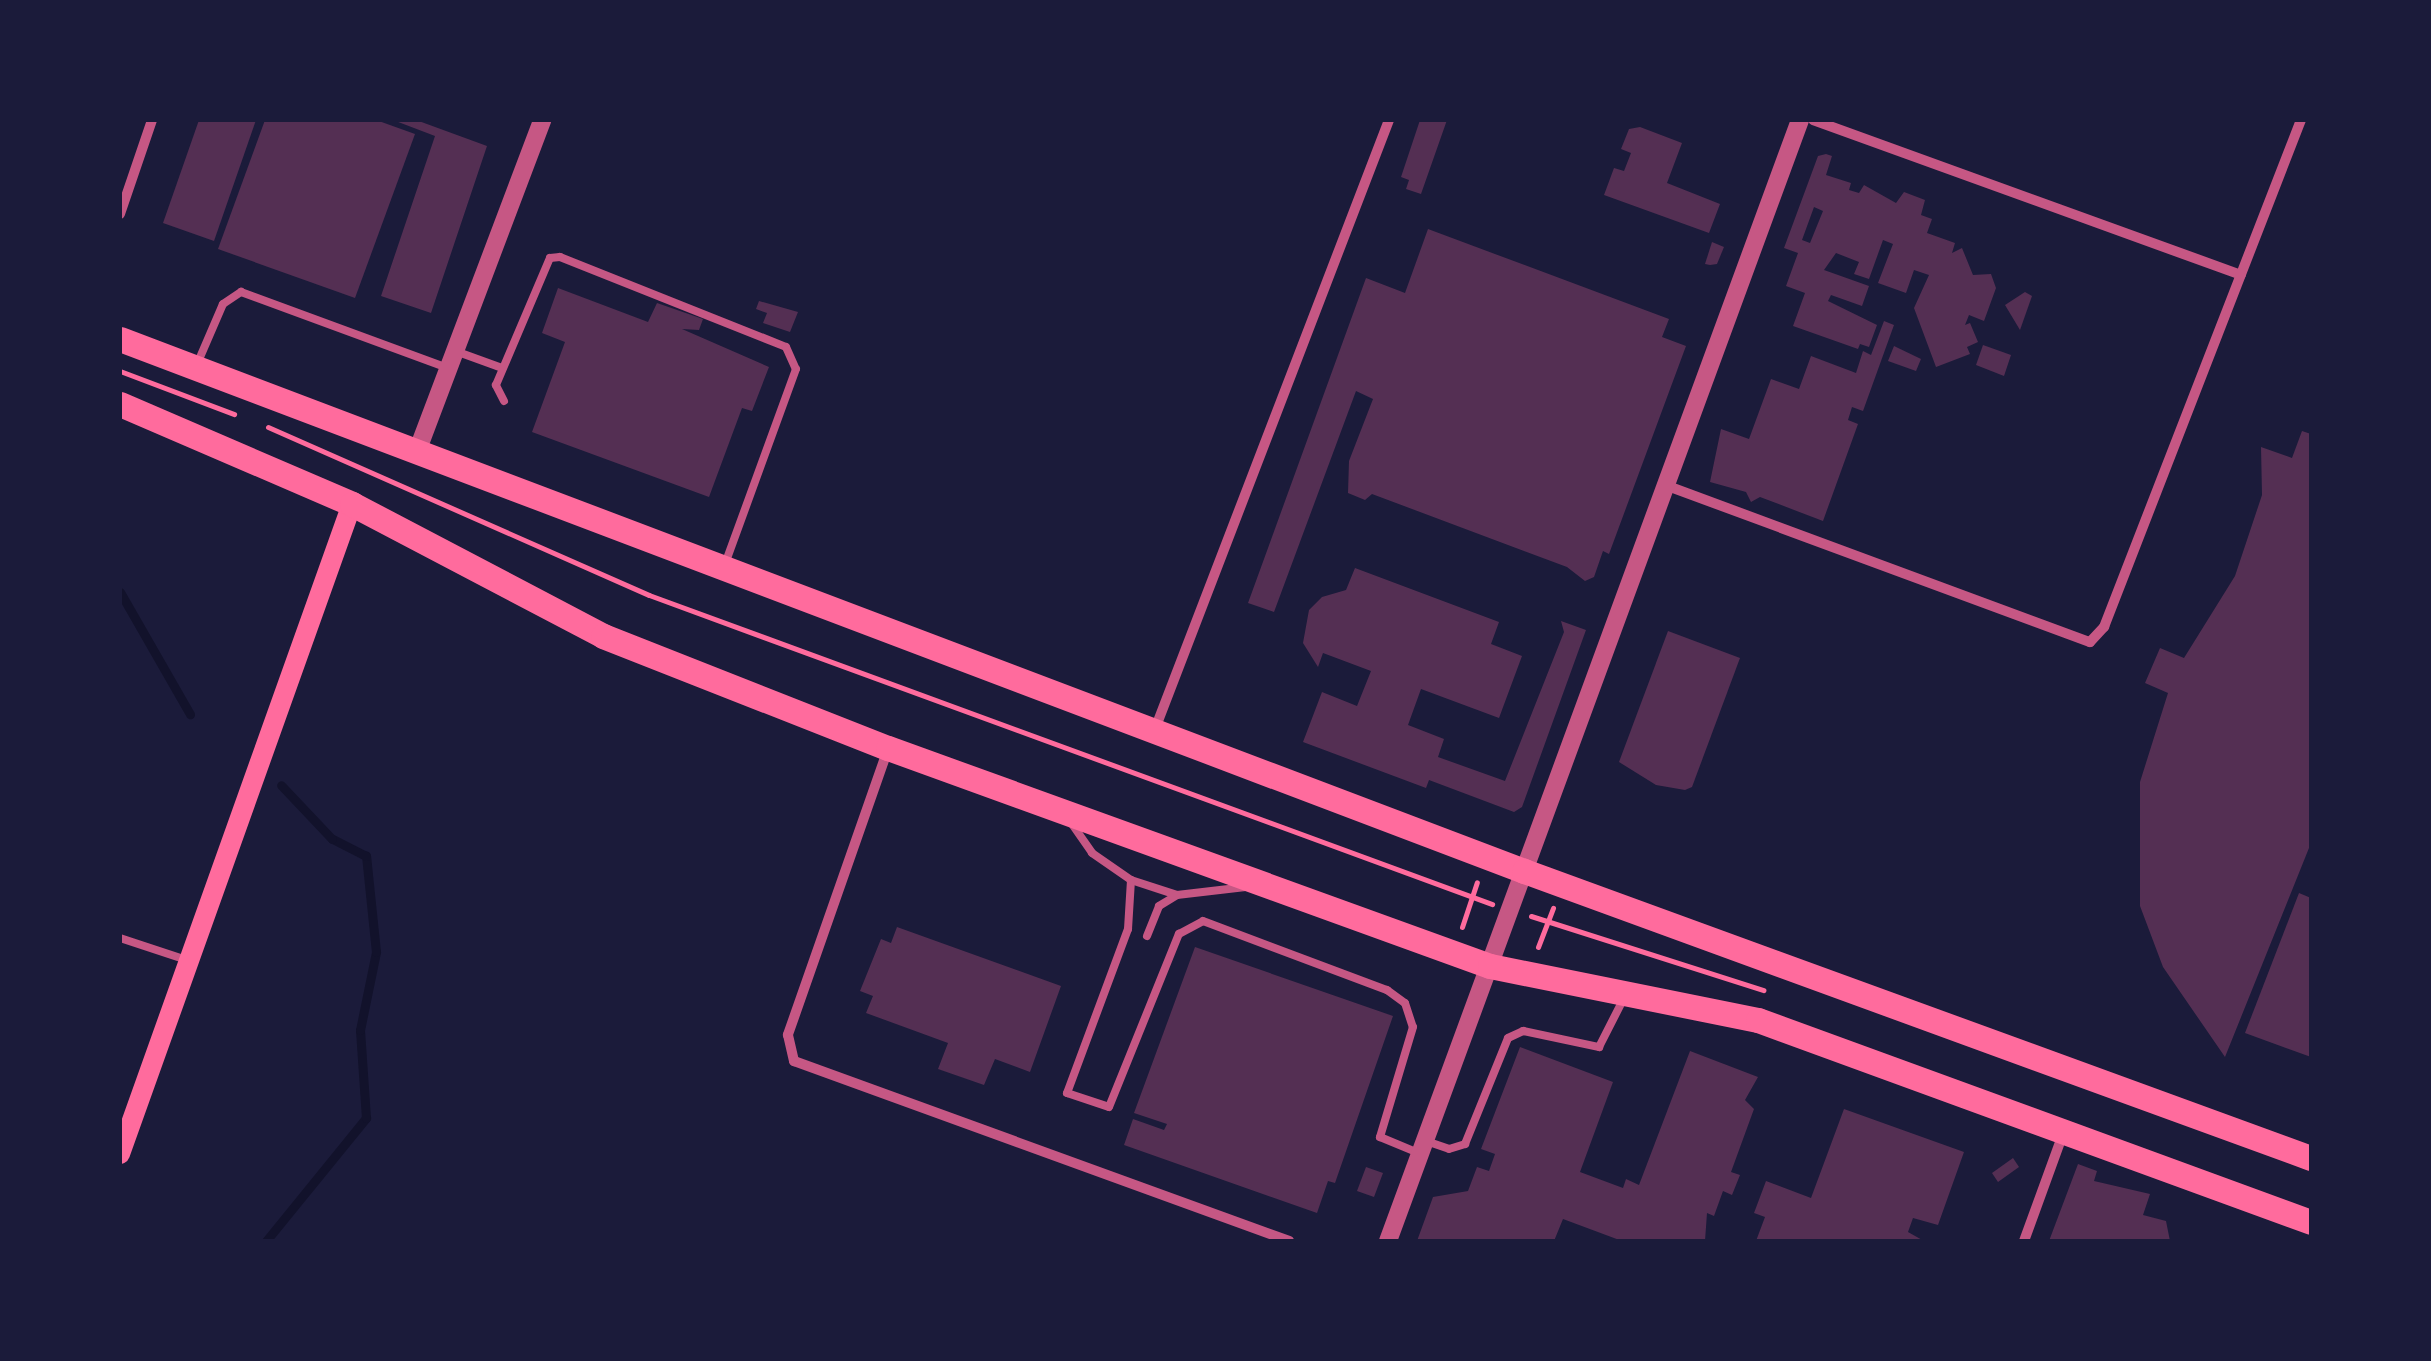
<!DOCTYPE html>
<html>
<head>
<meta charset="utf-8">
<style>
  body { margin:0 }
  #map { position:relative; width:2431px; height:1361px; overflow:hidden; background:#1b1b3a; font-family:"DejaVu Sans",sans-serif }
  div>[style] { position:absolute }
  [style*='--x'] { left:calc(var(--x)*1px); top:calc(var(--y)*1px); width:calc(var(--w)*1px); rotate:calc(var(--a)*1deg) }
  .stream>* { height:9px; margin:-4.5px; padding:0 4.5px; transform-origin:4.5px; border-radius:4.5px; background:#12122b }
  .building>* { inset:0; background:#542f53 }
  .path>* { height:5px; margin:-2.5px; padding:0 2.5px; transform-origin:2.5px; border-radius:2.5px; background:#ff6b9d }
  .service>* { height:8px; margin:-4px; padding:0 4px; transform-origin:4px; border-radius:4px; background:#c65784 }
  .minor>* { height:10px; margin:-5px; padding:0 5px; transform-origin:5px; border-radius:5px; background:#c65784 }
  .tertiary>* { height:18px; margin:-9px; padding:0 9px; transform-origin:9px; border-radius:9px; background:#c65784 }
  .secondary>* { height:20px; margin:-10px; padding:0 10px; transform-origin:10px; border-radius:10px; background:#ff6b9d }
  .trunk>* { height:25px; margin:-12.5px; padding:0 12.5px; transform-origin:12.5px; border-radius:12.5px; background:#ff6b9d }
  span { translate:-50% -50%; white-space:nowrap; text-align:center; line-height:1.15; -webkit-text-stroke:10px #1b1b3a; paint-order:stroke }
  .frame { position:absolute; inset:0; border:122px solid #1b1b3a; pointer-events:none }
</style>
</head>
<body>
<div id="map">
  <div class="stream">
    <div style="--x:120;--y:592;--w:141;--a:60.2"></div>
    <div style="--x:266;--y:1241;--w:159;--a:-50.9"></div>
    <div style="--x:366;--y:1118;--w:88;--a:-93.9"></div>
    <div style="--x:360;--y:1030;--w:80;--a:-78.4"></div>
    <div style="--x:376;--y:952;--w:97;--a:-95.9"></div>
    <div style="--x:366;--y:856;--w:38;--a:-153"></div>
    <div style="--x:332;--y:839;--w:74;--a:-133.4"></div>
  </div>
  <div class="building">
    <div style="clip-path:polygon(199px 120px,256px 120px,214px 241px,163px 223px)"></div>
    <div style="clip-path:polygon(265px 120px,376px 120px,415px 134px,355px 298px,218px 249px)"></div>
    <div style="clip-path:polygon(393px 120px,416px 120px,487px 146px,431px 313px,381px 296px,435px 136px)"></div>
    <div style="clip-path:polygon(1420px 120px,1447px 120px,1421px 194px,1406px 189px,1409px 180px,1401px 177px)"></div>
    <div style="clip-path:polygon(1640px 127px,1682px 143px,1667px 183px,1720px 204px,1709px 233px,1604px 195px,1614px 168px,1624px 171px,1631px 153px,1621px 149px,1629px 129px)"></div>
    <div style="clip-path:polygon(evenodd,1826px 154px,1832px 156px,1826px 175px,1851px 183px,1849px 190px,1859px 193px,1864px 185px,1896px 203px,1904px 192px,1925px 200px,1921px 215px,1932px 219px,1927px 233px,1955px 243px,1952px 253px,1962px 248px,1973px 275px,1991px 274px,1996px 288px,1984px 321px,1969px 315px,1965px 325px,1970px 323px,1978px 342px,1967px 347px,1970px 354px,1936px 367px,1914px 308px,1929px 275px,1914px 270px,1906px 293px,1878px 283px,1893px 244px,1883px 240px,1869px 279px,1854px 274px,1859px 262px,1836px 253px,1824px 270px,1869px 286px,1862px 306px,1831px 295px,1828px 301px,1877px 325px,1869px 347px,1860px 344px,1858px 349px,1793px 326px,1805px 293px,1786px 286px,1798px 253px,1784px 248px,1818px 156px,1826px 154px,1814px 207px,1823px 211px,1810px 243px,1802px 240px,1814px 207px)"></div>
    <div style="clip-path:polygon(1428px 229px,1669px 319px,1662px 337px,1686px 346px,1609px 554px,1603px 551px,1594px 577px,1585px 581px,1567px 567px,1372px 494px,1365px 500px,1348px 493px,1349px 461px,1373px 399px,1356px 391px,1274px 612px,1248px 603px,1366px 278px,1405px 293px)"></div>
    <div style="clip-path:polygon(1712px 242px,1724px 247px,1717px 264px,1710px 265px,1705px 264px)"></div>
    <div style="clip-path:polygon(558px 288px,648px 322px,657px 303px,703px 319px,699px 330px,682px 329px,769px 367px,752px 411px,742px 408px,709px 497px,532px 432px,565px 342px,542px 333px)"></div>
    <div style="clip-path:polygon(2025px 292px,2032px 296px,2020px 330px,2005px 305px)"></div>
    <div style="clip-path:polygon(759px 301px,798px 312px,790px 332px,763px 323px,767px 313px,756px 309px)"></div>
    <div style="clip-path:polygon(1884px 321px,1894px 325px,1863px 411px,1852px 407px,1848px 420px,1858px 424px,1823px 521px,1760px 497px,1751px 502px,1746px 492px,1710px 482px,1721px 429px,1749px 439px,1771px 379px,1799px 389px,1811px 356px,1856px 373px,1863px 351px,1871px 355px)"></div>
    <div style="clip-path:polygon(1983px 345px,2011px 355px,2004px 376px,1976px 365px)"></div>
    <div style="clip-path:polygon(1894px 346px,1921px 359px,1916px 371px,1888px 361px)"></div>
    <div style="clip-path:polygon(2302px 431px,2311px 434px,2311px 843px,2225px 1057px,2163px 967px,2140px 906px,2140px 782px,2168px 693px,2145px 683px,2160px 648px,2184px 658px,2235px 576px,2262px 495px,2261px 447px,2292px 458px)"></div>
    <div style="clip-path:polygon(1355px 568px,1499px 622px,1491px 644px,1522px 656px,1499px 718px,1421px 689px,1408px 725px,1444px 739px,1438px 757px,1505px 781px,1564px 632px,1561px 621px,1586px 630px,1522px 807px,1514px 812px,1429px 780px,1426px 788px,1303px 742px,1322px 692px,1357px 706px,1371px 671px,1323px 653px,1318px 667px,1303px 643px,1309px 610px,1322px 597px,1346px 590px)"></div>
    <div style="clip-path:polygon(1668px 631px,1740px 658px,1692px 787px,1685px 790px,1656px 785px,1619px 762px)"></div>
    <div style="clip-path:polygon(2299px 893px,2311px 898px,2311px 1057px,2245px 1033px)"></div>
    <div style="clip-path:polygon(897px 927px,1061px 986px,1030px 1072px,995px 1059px,984px 1085px,938px 1069px,948px 1043px,866px 1013px,873px 996px,860px 991px,881px 939px,891px 943px)"></div>
    <div style="clip-path:polygon(1195px 947px,1393px 1016px,1335px 1183px,1328px 1181px,1317px 1213px,1124px 1145px,1133px 1119px,1164px 1130px,1167px 1124px,1134px 1113px)"></div>
    <div style="clip-path:polygon(1520px 1047px,1613px 1082px,1580px 1172px,1623px 1188px,1626px 1179px,1639px 1185px,1690px 1051px,1758px 1077px,1745px 1100px,1754px 1109px,1731px 1172px,1740px 1175px,1732px 1195px,1723px 1191px,1714px 1216px,1707px 1213px,1705px 1241px,1622px 1241px,1563px 1219px,1554px 1241px,1417px 1241px,1433px 1197px,1468px 1191px,1477px 1167px,1489px 1171px,1495px 1154px,1481px 1149px)"></div>
    <div style="clip-path:polygon(1844px 1109px,1964px 1152px,1938px 1225px,1913px 1218px,1908px 1232px,1924px 1241px,1756px 1241px,1765px 1217px,1754px 1213px,1766px 1181px,1811px 1198px)"></div>
    <div style="clip-path:polygon(2013px 1158px,2019px 1167px,1998px 1182px,1992px 1173px)"></div>
    <div style="clip-path:polygon(2078px 1164px,2097px 1171px,2094px 1181px,2150px 1194px,2143px 1215px,2166px 1221px,2170px 1241px,2049px 1241px)"></div>
    <div style="clip-path:polygon(1366px 1167px,1383px 1173px,1374px 1197px,1357px 1191px)"></div>
  </div>
  <div class="path">
    <div style="--x:120;--y:371;--w:122;--a:20.7"></div>
    <div style="--x:268;--y:427;--w:416;--a:23.8"></div>
    <div style="--x:649;--y:595;--w:898;--a:20.13"></div>
    <div style="--x:1531;--y:916;--w:244;--a:17.7"></div>
    <div style="--x:1462;--y:927;--w:47;--a:-71.6"></div>
    <div style="--x:1538;--y:947;--w:42;--a:-69"></div>
  </div>
  <div class="service">
    <div style="--x:458;--y:352;--w:47;--a:20"></div>
    <div style="--x:198;--y:362;--w:63;--a:-66.7"></div>
    <div style="--x:223;--y:304;--w:22;--a:-34"></div>
    <div style="--x:241;--y:292;--w:221;--a:20.2"></div>
    <div style="--x:504;--y:401;--w:18;--a:-117"></div>
    <div style="--x:496;--y:385;--w:138;--a:-67"></div>
    <div style="--x:550;--y:258;--w:10;--a:-6"></div>
    <div style="--x:560;--y:257;--w:243;--a:21.7"></div>
    <div style="--x:786;--y:347;--w:24;--a:66"></div>
    <div style="--x:796;--y:369;--w:204;--a:110"></div>
    <div style="--x:1072;--y:824;--w:35;--a:55"></div>
    <div style="--x:1092;--y:853;--w:47;--a:34.7"></div>
    <div style="--x:1131;--y:880;--w:48;--a:18.1"></div>
    <div style="--x:1177;--y:895;--w:69;--a:-6.6"></div>
    <div style="--x:1131;--y:880;--w:49;--a:93.5"></div>
    <div style="--x:1128;--y:929;--w:175;--a:110.4"></div>
    <div style="--x:1067;--y:1093;--w:44;--a:18.4"></div>
    <div style="--x:1109;--y:1107;--w:187;--a:-68"></div>
    <div style="--x:1179;--y:934;--w:27;--a:-28"></div>
    <div style="--x:1203;--y:921;--w:197;--a:20.6"></div>
    <div style="--x:1387;--y:990;--w:22;--a:36"></div>
    <div style="--x:1405;--y:1003;--w:25;--a:72"></div>
    <div style="--x:1413;--y:1027;--w:115;--a:106.7"></div>
    <div style="--x:1380;--y:1137;--w:44;--a:22.5"></div>
    <div style="--x:1147;--y:936;--w:32;--a:-68"></div>
    <div style="--x:1159;--y:906;--w:21;--a:-31"></div>
    <div style="--x:120;--y:938;--w:71;--a:18.2"></div>
    <div style="--x:1426;--y:1141;--w:24;--a:19"></div>
    <div style="--x:1449;--y:1149;--w:17;--a:-17"></div>
    <div style="--x:1465;--y:1144;--w:114;--a:-67.9"></div>
    <div style="--x:1508;--y:1038;--w:17;--a:-25"></div>
    <div style="--x:1523;--y:1031;--w:78;--a:11.9"></div>
    <div style="--x:1599;--y:1047;--w:55;--a:-63"></div>
  </div>
  <div class="minor">
    <div style="--x:1813;--y:120;--w:455;--a:19.9"></div>
    <div style="--x:120;--y:214;--w:99;--a:-71.2"></div>
    <div style="--x:1665;--y:485;--w:453;--a:20.3"></div>
    <div style="--x:2090;--y:642;--w:21;--a:-47"></div>
    <div style="--x:2104;--y:627;--w:544;--a:-68.77"></div>
    <div style="--x:1155;--y:729;--w:652;--a:-68.98"></div>
    <div style="--x:888;--y:749;--w:303;--a:109.3"></div>
    <div style="--x:788;--y:1035;--w:27;--a:77"></div>
    <div style="--x:794;--y:1061;--w:527;--a:19.98"></div>
    <div style="--x:2024;--y:1241;--w:114;--a:-70"></div>
  </div>
  <div class="tertiary">
    <div style="--x:418;--y:449;--w:352;--a:-69.3"></div>
    <div style="--x:1388;--y:1241;--w:1194;--a:-69.82"></div>
  </div>
  <div class="secondary">
    <div style="--x:120;--y:1154;--w:690;--a:-70.36"></div>
  </div>
  <div class="trunk">
    <div style="--x:120;--y:339;--w:1501;--a:20.75"></div>
    <div style="--x:1524;--y:871;--w:838;--a:20.04"></div>
    <div style="--x:120;--y:404;--w:253;--a:23.3"></div>
    <div style="--x:352;--y:504;--w:284;--a:27.7"></div>
    <div style="--x:603;--y:636;--w:306;--a:21.5"></div>
    <div style="--x:888;--y:748;--w:640;--a:19.91"></div>
    <div style="--x:1490;--y:966;--w:273;--a:11.4"></div>
    <div style="--x:1758;--y:1020;--w:589;--a:20.07"></div>
  </div>
  <div class="frame"></div>
</div>
</body>
</html>
